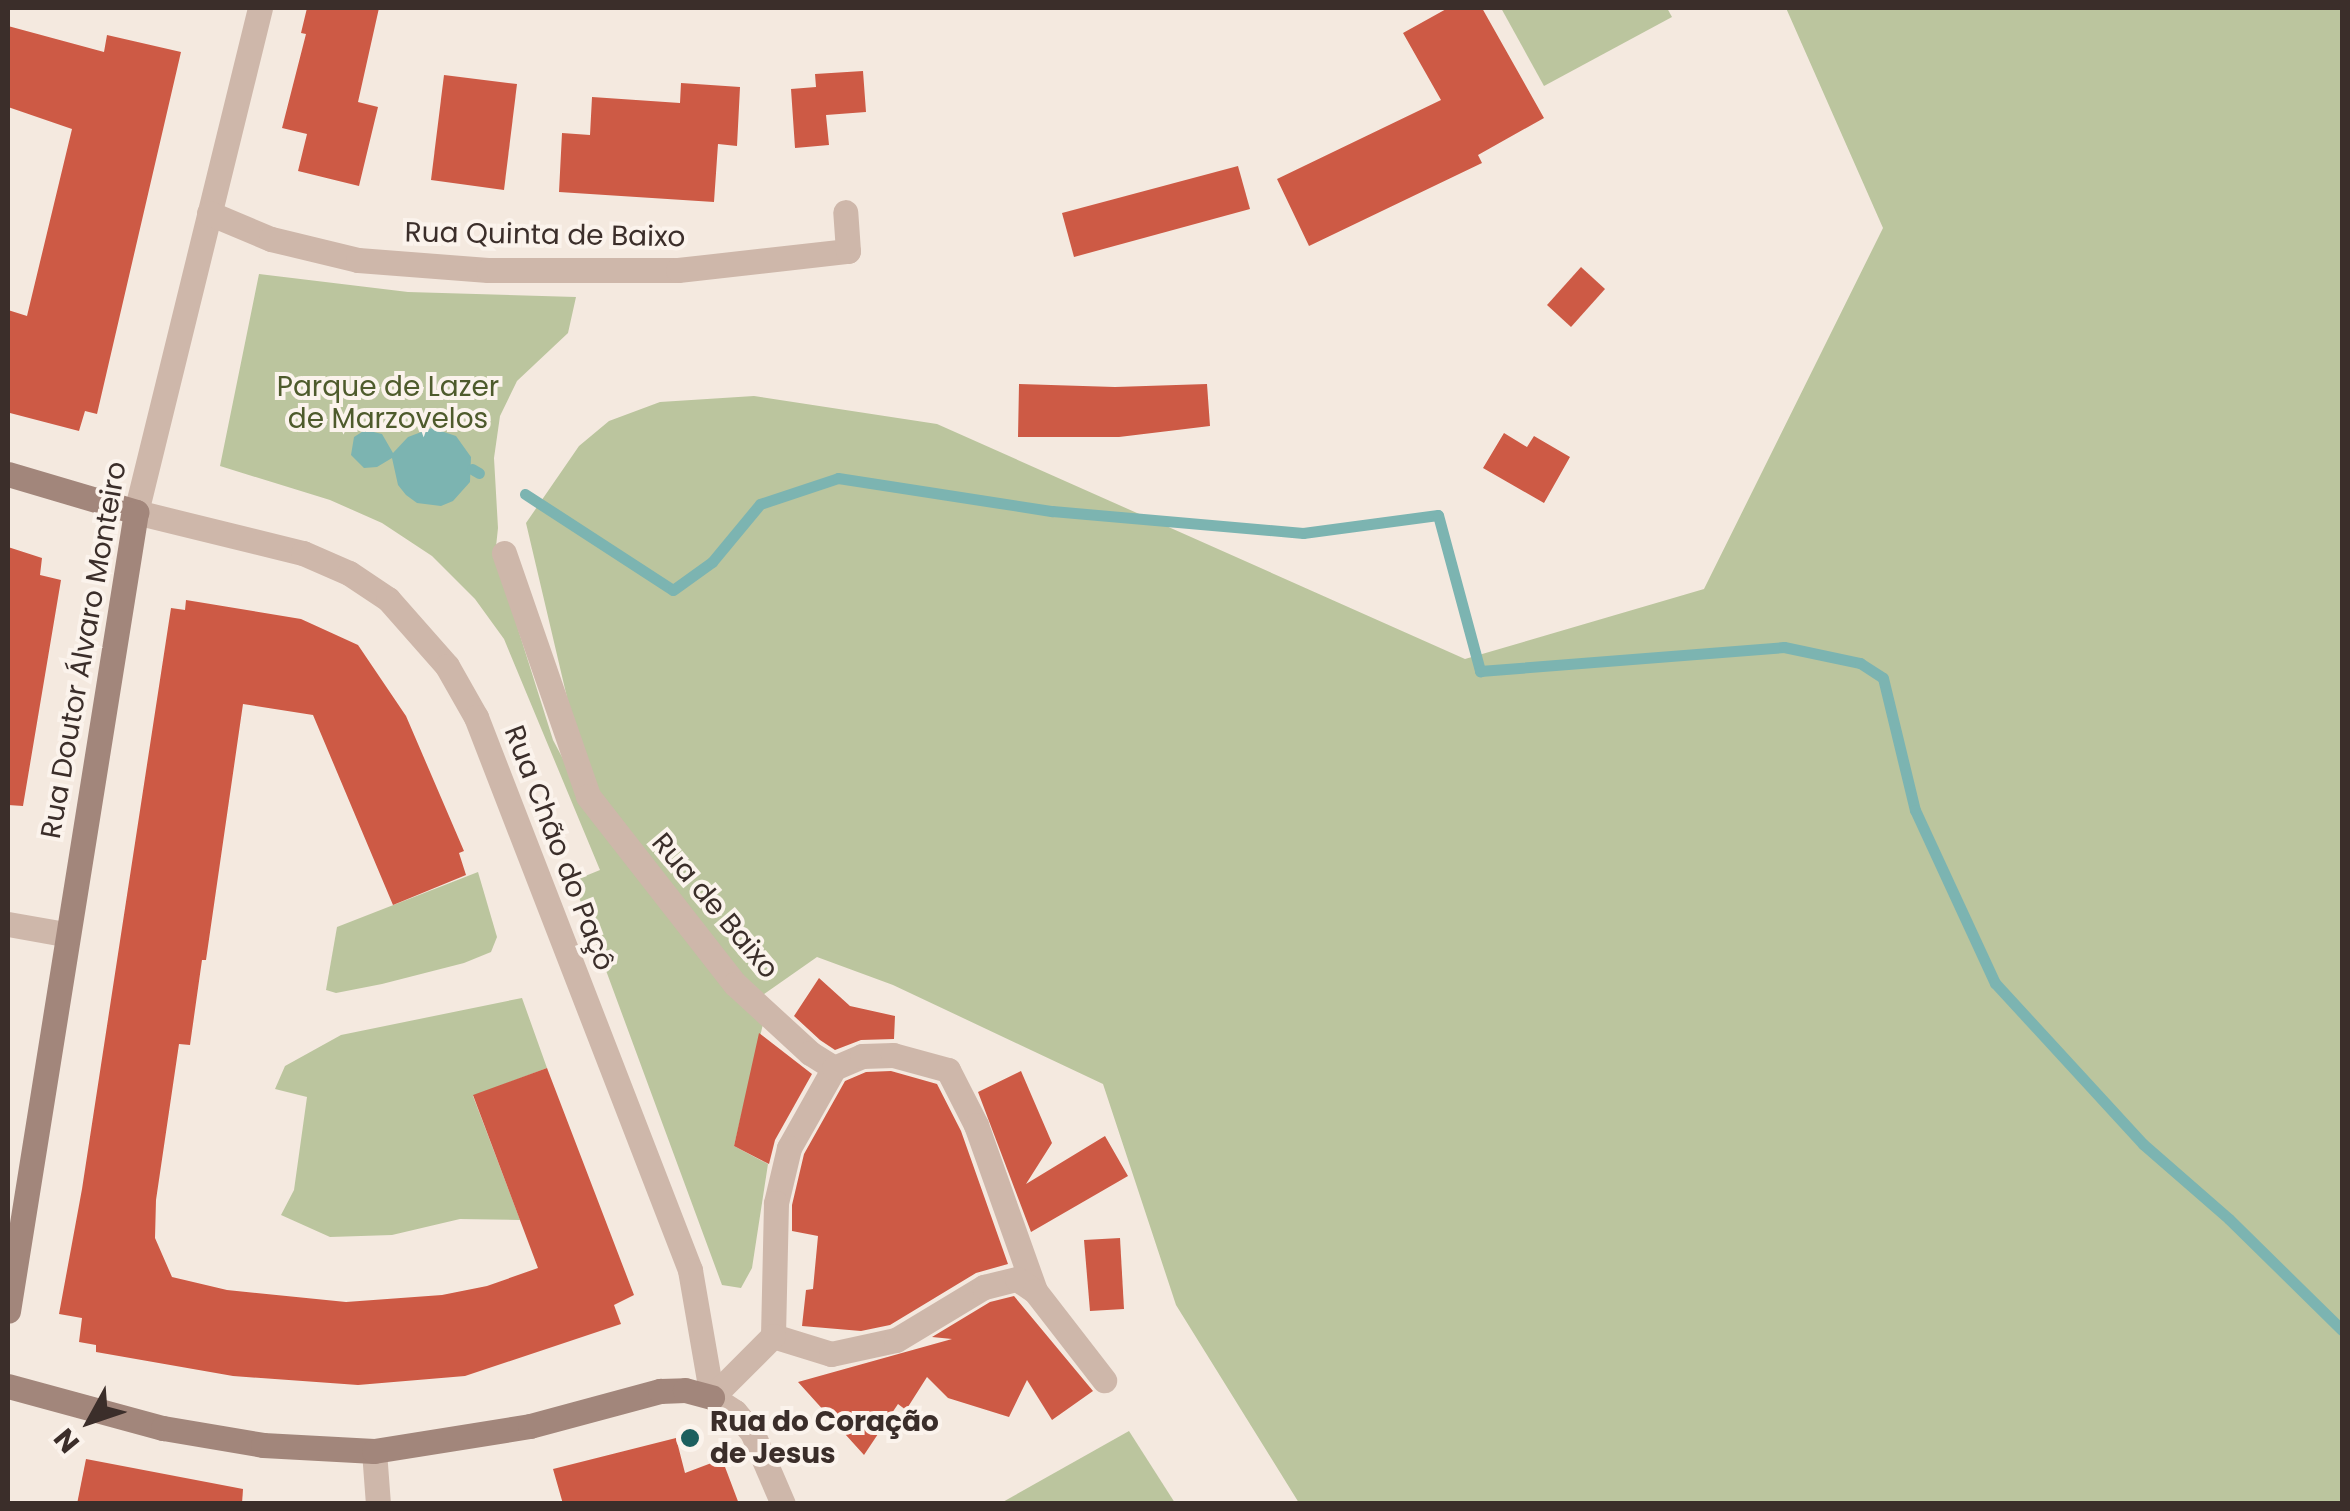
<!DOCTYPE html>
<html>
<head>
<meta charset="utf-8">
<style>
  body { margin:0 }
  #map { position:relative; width:2350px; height:1511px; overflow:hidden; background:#f4e9df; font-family:Poppins,sans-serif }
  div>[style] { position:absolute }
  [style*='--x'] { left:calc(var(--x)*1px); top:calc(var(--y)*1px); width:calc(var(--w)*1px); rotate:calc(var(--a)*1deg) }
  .green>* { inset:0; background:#bbc59e }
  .water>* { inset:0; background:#7cb4b1 }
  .stream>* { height:11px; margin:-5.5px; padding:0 5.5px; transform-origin:5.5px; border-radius:5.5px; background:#7cb4b1 }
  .building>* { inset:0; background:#cd5a45 }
  .street>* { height:25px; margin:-12.5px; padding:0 12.5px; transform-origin:12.5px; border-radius:12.5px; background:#ceb7aa }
  .secondary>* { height:25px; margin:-12.5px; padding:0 12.5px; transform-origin:12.5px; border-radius:12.5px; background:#a2867b }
  .dots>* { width:28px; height:28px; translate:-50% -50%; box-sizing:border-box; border:5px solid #fbf3ec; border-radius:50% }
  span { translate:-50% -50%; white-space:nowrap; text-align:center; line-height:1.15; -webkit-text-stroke:8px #fbf3ec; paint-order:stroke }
  .street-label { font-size:28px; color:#3b2e2a }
  .park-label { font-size:28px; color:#4e5b2c }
  .poi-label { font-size:28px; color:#3b2e2a; font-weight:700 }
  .left { translate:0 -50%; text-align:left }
  .frame { position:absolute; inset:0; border:10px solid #3b2e2a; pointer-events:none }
  .north { position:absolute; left:40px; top:1371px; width:100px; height:100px; -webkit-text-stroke:8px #fbf3ec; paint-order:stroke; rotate:230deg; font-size:28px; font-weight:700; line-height:40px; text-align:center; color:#3b2e2a }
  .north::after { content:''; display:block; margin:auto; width:35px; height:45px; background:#3b2e2a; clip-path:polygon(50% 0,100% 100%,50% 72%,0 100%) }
</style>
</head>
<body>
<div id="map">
  <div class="green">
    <div style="clip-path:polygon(1501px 8px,1667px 8px,1672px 17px,1544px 86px)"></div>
    <div style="clip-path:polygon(1786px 8px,2342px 8px,2342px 1503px,1299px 1503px,1176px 1305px,1103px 1084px,893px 985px,817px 957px,760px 997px,585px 774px,526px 523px,579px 446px,609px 421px,660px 402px,754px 396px,937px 424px,1465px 659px,1704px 589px,1883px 228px)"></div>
    <div style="clip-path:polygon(259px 274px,408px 292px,576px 297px,568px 333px,517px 381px,500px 416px,494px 458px,498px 528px,495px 556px,553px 740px,587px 804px,763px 1024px,734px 1146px,768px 1164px,752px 1268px,741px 1288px,722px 1285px,573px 881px,600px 870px,504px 639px,475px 599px,432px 556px,382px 523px,330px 500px,220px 466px)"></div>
    <div style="clip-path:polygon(478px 872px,497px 937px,491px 952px,464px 963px,382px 984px,336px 993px,326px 990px,337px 927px)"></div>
    <div style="clip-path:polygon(522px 998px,547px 1068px,473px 1096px,520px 1220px,460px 1219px,392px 1235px,330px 1237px,281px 1215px,294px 1190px,307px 1097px,275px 1089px,285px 1066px,341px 1035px)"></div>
    <div style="clip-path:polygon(1129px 1431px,1175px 1503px,1001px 1503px)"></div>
  </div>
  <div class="water">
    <div style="clip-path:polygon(432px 428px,456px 436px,471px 457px,470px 482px,453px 501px,441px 506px,417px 503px,406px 495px,398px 485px,392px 458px,377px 467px,364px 468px,351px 455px,354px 437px,365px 430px,382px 434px,393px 453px,408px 437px)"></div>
  </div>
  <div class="stream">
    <div style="--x:472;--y:469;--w:8;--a:30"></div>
    <div style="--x:525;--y:494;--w:176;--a:33"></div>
    <div style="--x:673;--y:590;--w:48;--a:-35.7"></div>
    <div style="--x:712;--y:562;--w:75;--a:-50.4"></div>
    <div style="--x:760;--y:504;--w:82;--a:-18.4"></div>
    <div style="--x:838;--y:478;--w:217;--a:8.8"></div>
    <div style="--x:1052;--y:511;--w:252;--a:5"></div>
    <div style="--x:1303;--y:533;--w:136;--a:-7.6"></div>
    <div style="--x:1438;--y:515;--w:162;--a:74.9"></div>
    <div style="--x:1480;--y:671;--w:305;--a:-4.5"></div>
    <div style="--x:1784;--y:647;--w:78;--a:11.9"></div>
    <div style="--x:1860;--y:663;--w:27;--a:33"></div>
    <div style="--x:1883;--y:678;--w:136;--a:76.4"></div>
    <div style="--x:1915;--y:810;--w:191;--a:65.2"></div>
    <div style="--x:1995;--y:983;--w:219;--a:47.4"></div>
    <div style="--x:2143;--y:1144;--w:114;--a:41.1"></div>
    <div style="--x:2229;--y:1219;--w:158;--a:44.5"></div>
  </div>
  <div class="building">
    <div style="clip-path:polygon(307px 8px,379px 8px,358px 102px,378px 107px,359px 186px,298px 171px,307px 134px,282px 128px,306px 34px,301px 33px)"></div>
    <div style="clip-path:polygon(1448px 8px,1482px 8px,1544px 118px,1478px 155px,1482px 163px,1309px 246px,1277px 179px,1441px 100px,1403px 33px)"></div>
    <div style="clip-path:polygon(8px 26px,104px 52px,107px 35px,181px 52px,97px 414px,85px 411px,79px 431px,10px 413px,8px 310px,27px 316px,72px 129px,8px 107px)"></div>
    <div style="clip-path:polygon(863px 71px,866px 112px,826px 115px,829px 145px,795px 148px,791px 89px,816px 87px,815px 74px)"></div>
    <div style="clip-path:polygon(444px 75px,517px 84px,504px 190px,431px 180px)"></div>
    <div style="clip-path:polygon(681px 83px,740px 87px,737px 146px,718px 144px,714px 202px,559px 192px,562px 133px,590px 135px,592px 97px,680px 103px)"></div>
    <div style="clip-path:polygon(1238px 166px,1250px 209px,1074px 257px,1062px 213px)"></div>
    <div style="clip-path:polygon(1581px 267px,1605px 289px,1571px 327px,1547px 305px)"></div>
    <div style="clip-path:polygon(1019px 384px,1115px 387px,1207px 384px,1210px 426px,1119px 437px,1018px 437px)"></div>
    <div style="clip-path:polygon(1504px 433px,1527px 447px,1534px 436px,1570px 457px,1544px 503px,1483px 468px)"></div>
    <div style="clip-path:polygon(8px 547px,42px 558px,40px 575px,61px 580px,23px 806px,8px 805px)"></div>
    <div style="clip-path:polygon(186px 600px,301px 619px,358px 645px,406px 716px,464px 851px,459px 853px,466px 875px,393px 905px,313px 715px,243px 704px,206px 960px,202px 960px,190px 1045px,179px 1044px,156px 1200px,155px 1238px,172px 1277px,227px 1290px,346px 1302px,442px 1295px,487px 1286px,538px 1268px,473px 1095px,547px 1068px,634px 1295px,614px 1305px,621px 1324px,465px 1376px,358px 1385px,233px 1376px,96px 1352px,96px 1345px,79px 1342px,82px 1318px,59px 1314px,82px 1189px,171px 608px,185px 610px)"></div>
    <div style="clip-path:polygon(819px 978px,850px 1006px,895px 1016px,894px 1039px,861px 1040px,835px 1050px,820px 1040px,794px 1016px)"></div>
    <div style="clip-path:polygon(759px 1033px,812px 1074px,775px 1140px,769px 1164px,734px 1146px)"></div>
    <div style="clip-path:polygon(891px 1071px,937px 1084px,961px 1131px,1008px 1264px,976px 1273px,890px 1325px,861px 1331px,802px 1326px,806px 1290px,813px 1289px,818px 1236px,792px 1231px,792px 1205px,804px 1154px,845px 1081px,866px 1072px)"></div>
    <div style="clip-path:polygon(1021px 1071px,1052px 1143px,1026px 1184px,1105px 1136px,1128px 1176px,1031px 1232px,978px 1092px)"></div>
    <div style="clip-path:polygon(1120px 1238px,1124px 1309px,1090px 1311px,1084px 1240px)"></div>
    <div style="clip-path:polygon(1014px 1296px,1093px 1391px,1052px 1420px,1027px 1380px,1009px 1417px,948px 1398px,927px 1377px,906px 1410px,898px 1404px,864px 1455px,798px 1382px,952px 1339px,932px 1337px,990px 1302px)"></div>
    <div style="clip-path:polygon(676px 1438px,685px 1473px,722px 1459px,739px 1504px,563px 1504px,553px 1469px)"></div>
    <div style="clip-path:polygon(86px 1459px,243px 1489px,242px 1504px,77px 1504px)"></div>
  </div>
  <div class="street">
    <div style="--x:260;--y:8;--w:519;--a:103.82"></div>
    <div style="--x:136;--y:512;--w:172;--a:13.8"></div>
    <div style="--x:303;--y:553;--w:50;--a:23.5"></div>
    <div style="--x:349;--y:573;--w:47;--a:33.7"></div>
    <div style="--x:388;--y:599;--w:89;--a:48.6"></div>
    <div style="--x:447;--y:666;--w:59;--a:60.4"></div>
    <div style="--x:476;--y:717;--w:593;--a:68.84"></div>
    <div style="--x:690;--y:1270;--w:129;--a:80.2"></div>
    <div style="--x:209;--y:213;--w:67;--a:22.8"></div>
    <div style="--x:271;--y:239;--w:89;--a:13.6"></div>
    <div style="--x:358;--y:260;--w:130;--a:4.4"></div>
    <div style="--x:488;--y:270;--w:190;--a:0"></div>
    <div style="--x:678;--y:270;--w:171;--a:-6.4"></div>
    <div style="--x:848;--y:251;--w:39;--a:-94"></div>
    <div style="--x:504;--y:553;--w:257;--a:70.9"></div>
    <div style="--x:588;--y:796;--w:239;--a:52"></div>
    <div style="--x:735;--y:984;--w:102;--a:42.6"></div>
    <div style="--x:810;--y:1053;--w:28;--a:32"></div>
    <div style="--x:834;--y:1068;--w:92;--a:119.4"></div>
    <div style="--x:789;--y:1148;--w:57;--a:103.3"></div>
    <div style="--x:776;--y:1203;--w:133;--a:91.3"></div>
    <div style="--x:8;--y:924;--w:58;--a:10"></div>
    <div style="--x:834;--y:1068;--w:30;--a:-23"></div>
    <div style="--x:862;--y:1056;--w:31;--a:-2"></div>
    <div style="--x:893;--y:1055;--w:57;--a:15.3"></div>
    <div style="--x:948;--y:1070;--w:62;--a:63"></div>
    <div style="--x:976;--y:1125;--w:176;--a:70.4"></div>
    <div style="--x:773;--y:1336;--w:61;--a:17.2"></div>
    <div style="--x:831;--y:1354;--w:66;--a:-12.2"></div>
    <div style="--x:896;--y:1340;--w:103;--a:-31.1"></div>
    <div style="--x:984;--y:1287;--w:34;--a:-14"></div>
    <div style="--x:1017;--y:1279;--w:22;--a:34"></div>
    <div style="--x:1035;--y:1291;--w:113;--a:52.2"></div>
    <div style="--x:712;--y:1397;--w:27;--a:33"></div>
    <div style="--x:735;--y:1412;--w:26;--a:50"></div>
    <div style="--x:752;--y:1432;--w:78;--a:66.7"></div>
    <div style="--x:712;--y:1397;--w:86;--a:-45"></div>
    <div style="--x:374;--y:1451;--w:53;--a:85.7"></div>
  </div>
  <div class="secondary">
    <div style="--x:8;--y:474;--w:134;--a:16.5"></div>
    <div style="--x:136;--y:512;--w:809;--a:99.1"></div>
    <div style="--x:8;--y:1386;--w:161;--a:15.2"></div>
    <div style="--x:163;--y:1428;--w:101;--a:9.6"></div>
    <div style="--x:263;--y:1445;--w:111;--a:3.1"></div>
    <div style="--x:374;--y:1451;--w:158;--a:-9.1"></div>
    <div style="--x:530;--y:1426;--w:135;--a:-15.1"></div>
    <div style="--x:660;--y:1391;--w:25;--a:-2"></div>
    <div style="--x:685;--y:1390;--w:28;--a:15"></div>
  </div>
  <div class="dots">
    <div style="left:690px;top:1438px;background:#1c5f5e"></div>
  </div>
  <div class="street-label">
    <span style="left:545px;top:235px;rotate:1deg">Rua Quinta de Baixo</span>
    <span style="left:84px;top:650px;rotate:-80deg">Rua Doutor Álvaro Monteiro</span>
    <span style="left:559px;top:848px;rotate:69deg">Rua Chão do Paçô</span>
    <span style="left:715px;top:906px;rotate:50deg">Rua de Baixo</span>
  </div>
  <div class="park-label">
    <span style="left:388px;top:403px">Parque de Lazer<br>de Marzovelos</span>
  </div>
  <div class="poi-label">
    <span class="left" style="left:710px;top:1438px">Rua do Coração<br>de Jesus</span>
  </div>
  <div class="frame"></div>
  <div class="north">N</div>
</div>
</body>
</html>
